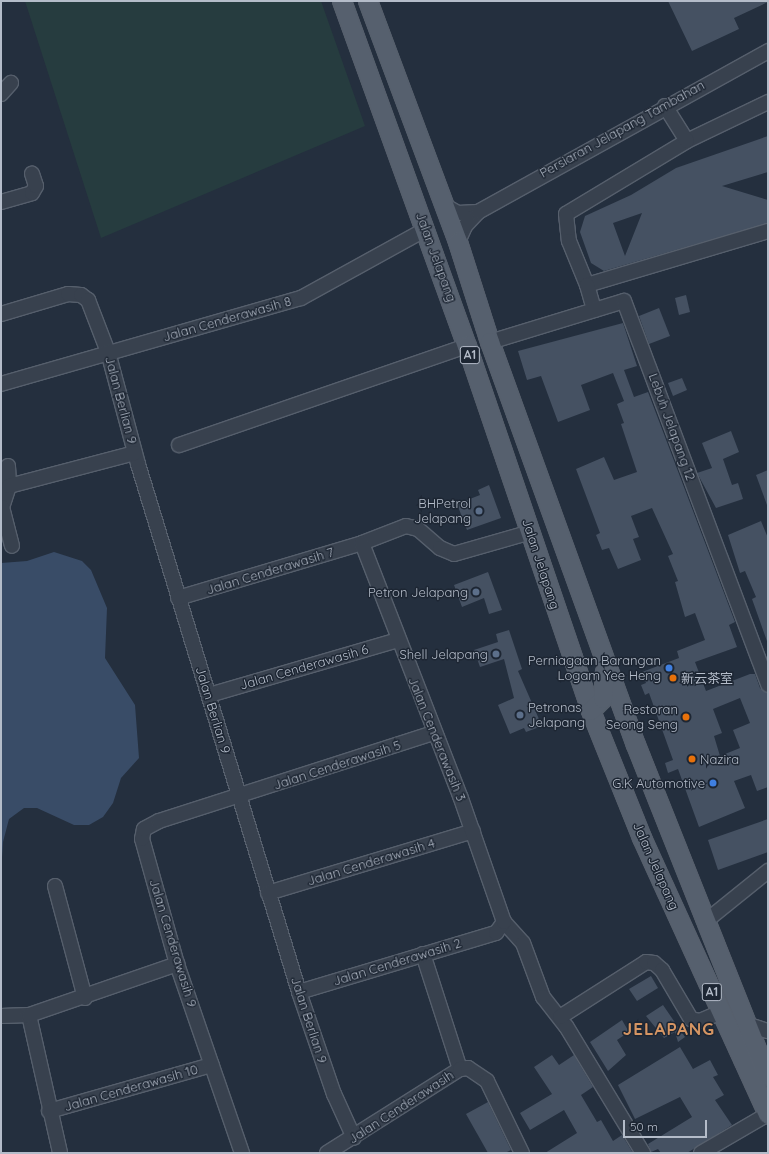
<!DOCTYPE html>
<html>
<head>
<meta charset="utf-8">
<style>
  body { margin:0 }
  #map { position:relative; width:769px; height:1154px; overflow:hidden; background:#242f3e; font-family:Quicksand,"Noto Sans SC",sans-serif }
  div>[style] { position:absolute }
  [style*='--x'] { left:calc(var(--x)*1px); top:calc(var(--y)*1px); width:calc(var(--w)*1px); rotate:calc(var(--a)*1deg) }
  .green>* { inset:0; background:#263c3f }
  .water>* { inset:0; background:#394c67 }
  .building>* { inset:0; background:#455162 }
  .roads { filter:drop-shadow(1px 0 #565f6c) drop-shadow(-1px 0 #565f6c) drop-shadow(0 1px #565f6c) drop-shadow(0 -1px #565f6c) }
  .minor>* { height:14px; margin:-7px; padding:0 7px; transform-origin:7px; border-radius:7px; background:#38414e }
  .major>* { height:18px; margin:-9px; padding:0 9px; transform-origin:9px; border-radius:9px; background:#56606e }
  .dots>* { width:11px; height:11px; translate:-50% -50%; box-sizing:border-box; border:2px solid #1d2633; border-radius:50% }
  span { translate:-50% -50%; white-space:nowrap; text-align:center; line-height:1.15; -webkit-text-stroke:3px #1d2633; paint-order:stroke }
  .shield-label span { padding:1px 3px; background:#1d2633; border:1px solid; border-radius:3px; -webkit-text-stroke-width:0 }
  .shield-label { font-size:12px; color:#b4bcc9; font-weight:700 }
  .street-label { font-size:13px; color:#b4bcc9 }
  .poi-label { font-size:13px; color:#b4bcc9 }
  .right { translate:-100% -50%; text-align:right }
  .left { translate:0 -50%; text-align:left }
  .district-label { font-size:17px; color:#d59563; font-weight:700; letter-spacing:1px }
  .frame { position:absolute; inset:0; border:2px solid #b4bcc9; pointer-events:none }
  .scale { position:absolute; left:623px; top:1120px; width:84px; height:18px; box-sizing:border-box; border:2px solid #b4bcc9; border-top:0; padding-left:5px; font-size:12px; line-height:14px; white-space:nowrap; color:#b4bcc9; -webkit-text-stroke:3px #1d2633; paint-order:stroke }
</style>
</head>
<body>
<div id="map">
  <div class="green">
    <div style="clip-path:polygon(25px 1px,321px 1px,365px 126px,101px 238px)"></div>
  </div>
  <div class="water">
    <div style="clip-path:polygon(54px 552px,82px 561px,91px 570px,107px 608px,105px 658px,135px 705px,139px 758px,121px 778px,113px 803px,103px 817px,89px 825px,74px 825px,37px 808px,24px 808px,9px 819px,3px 842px,1px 873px,1px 563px,27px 561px)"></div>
  </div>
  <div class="building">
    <div style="clip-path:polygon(668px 1px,768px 1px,768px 2px,734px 18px,739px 29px,692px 51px)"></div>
    <div style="clip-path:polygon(evenodd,768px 136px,768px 172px,722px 186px,768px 200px,768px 223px,604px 271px,591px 263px,580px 232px,585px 216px,631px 195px,676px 168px,768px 136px,642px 213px,625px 256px,613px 223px,642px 213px)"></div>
    <div style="clip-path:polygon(686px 295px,690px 312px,679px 315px,675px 298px)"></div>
    <div style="clip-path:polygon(659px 308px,670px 336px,649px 344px,639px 316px)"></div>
    <div style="clip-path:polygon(evenodd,623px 323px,637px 366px,624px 370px,634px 397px,648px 392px,735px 622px,729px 625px,737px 647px,695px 662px,706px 691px,750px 674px,755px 674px,760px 688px,768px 693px,768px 787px,757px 791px,751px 775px,734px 781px,745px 808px,699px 827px,678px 769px,668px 773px,665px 763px,673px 760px,649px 693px,645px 695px,641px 685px,646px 683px,642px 672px,679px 658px,677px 651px,705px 640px,695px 613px,685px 617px,675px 582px,678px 581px,668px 556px,673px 554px,652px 508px,631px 516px,639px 537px,633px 539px,641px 560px,618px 569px,609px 548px,602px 550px,596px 535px,600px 533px,576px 469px,604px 457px,614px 480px,637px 472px,621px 424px,624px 423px,617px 404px,624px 401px,613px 373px,581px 385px,590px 410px,558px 422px,541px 376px,527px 380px,518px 351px,623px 323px,740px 698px,750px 723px,733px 730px,740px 748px,720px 756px,714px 736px,722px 733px,713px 709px,740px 698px)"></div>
    <div style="clip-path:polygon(682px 378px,687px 390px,673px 396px,668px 383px)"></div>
    <div style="clip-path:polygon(731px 431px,739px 452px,723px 459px,732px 485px,738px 483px,743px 499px,716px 508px,697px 473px,712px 468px,702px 443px)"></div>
    <div style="clip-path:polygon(768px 470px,768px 504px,767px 505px,756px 475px)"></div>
    <div style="clip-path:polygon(489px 485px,501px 518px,467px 530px,457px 504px,480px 495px,478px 490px)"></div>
    <div style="clip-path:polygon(761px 521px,768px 538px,768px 644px,752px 599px,756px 597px,745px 571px,740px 573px,728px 535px)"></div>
    <div style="clip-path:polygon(488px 572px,502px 610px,489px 614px,484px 598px,462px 607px,454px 585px)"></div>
    <div style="clip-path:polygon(509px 630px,522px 669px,518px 671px,542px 726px,526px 732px,524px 728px,510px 734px,498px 705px,514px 698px,504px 659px,480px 667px,474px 650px,498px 642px,496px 634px)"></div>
    <div style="clip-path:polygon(768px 819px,768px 852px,718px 870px,708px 840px)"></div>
    <div style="clip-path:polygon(651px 976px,658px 988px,637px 1001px,629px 989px)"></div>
    <div style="clip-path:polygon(663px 1005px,685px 1037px,678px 1042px,675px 1032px,664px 1038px,646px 1016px)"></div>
    <div style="clip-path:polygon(622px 1020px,629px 1032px,617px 1040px,626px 1055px,608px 1071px,590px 1042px)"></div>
    <div style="clip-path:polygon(680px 1047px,693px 1069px,710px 1060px,718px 1075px,713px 1077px,724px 1095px,715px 1100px,732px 1125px,687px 1153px,661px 1153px,658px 1149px,651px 1152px,648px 1144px,692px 1117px,680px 1097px,635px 1119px,618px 1085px)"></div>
    <div style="clip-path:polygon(552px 1055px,559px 1065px,574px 1055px,593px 1087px,581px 1095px,597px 1122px,601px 1120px,613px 1141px,622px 1135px,633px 1153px,545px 1153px,577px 1133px,564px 1110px,530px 1130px,520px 1113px,552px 1094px,534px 1067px)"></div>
    <div style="clip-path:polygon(488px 1102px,511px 1150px,505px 1153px,488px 1153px,466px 1114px)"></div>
  </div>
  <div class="roads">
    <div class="minor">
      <div style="--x:1;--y:94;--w:15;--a:-48"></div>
      <div style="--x:768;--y:102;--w:90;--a:154.3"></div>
      <div style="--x:687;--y:141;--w:141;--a:148.9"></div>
      <div style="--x:566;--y:214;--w:27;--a:84"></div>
      <div style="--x:569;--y:241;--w:48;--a:67.8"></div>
      <div style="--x:587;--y:285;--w:189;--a:-16.6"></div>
      <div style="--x:665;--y:106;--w:41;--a:57.8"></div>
      <div style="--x:1;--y:202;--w:32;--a:-16"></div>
      <div style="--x:32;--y:193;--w:8;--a:-60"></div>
      <div style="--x:36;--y:186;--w:13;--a:-108"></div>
      <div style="--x:444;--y:205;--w:16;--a:30"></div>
      <div style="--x:458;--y:213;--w:20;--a:-3"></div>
      <div style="--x:458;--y:242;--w:17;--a:-66"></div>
      <div style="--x:465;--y:226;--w:19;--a:-47"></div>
      <div style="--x:478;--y:212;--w:332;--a:-29"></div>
      <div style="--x:587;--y:285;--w:26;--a:74"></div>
      <div style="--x:1;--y:314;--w:70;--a:-16.6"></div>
      <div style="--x:68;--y:294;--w:13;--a:4"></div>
      <div style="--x:81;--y:295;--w:9;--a:36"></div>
      <div style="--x:88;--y:300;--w:56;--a:69"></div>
      <div style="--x:108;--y:352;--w:116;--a:75"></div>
      <div style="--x:138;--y:464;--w:552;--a:73.04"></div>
      <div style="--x:299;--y:992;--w:108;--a:71.1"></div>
      <div style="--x:334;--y:1094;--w:48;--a:65.6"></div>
      <div style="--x:490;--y:342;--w:140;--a:-17"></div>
      <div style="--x:624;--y:301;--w:410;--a:69.4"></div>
      <div style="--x:1;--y:384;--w:312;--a:-16"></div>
      <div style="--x:301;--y:298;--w:143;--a:-28.9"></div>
      <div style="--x:179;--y:445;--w:305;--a:-19"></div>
      <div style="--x:8;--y:466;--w:20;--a:87"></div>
      <div style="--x:9;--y:486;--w:22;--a:108"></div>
      <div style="--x:2;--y:507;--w:40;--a:75.6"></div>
      <div style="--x:9;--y:486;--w:130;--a:-14.7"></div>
      <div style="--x:178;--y:598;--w:192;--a:-16.6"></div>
      <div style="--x:362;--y:543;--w:47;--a:-21.1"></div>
      <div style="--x:406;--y:526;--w:12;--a:14"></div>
      <div style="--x:418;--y:529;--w:29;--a:41"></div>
      <div style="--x:440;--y:548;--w:15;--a:23"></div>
      <div style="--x:454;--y:554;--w:80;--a:-15.9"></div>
      <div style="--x:209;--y:695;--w:197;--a:-16.2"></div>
      <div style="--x:55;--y:886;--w:116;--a:75"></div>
      <div style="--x:268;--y:893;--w:214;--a:-16.8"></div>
      <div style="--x:706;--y:921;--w:80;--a:-38.9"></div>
      <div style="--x:504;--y:922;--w:28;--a:48"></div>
      <div style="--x:523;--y:943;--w:58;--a:69.7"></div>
      <div style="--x:543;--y:997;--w:37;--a:52"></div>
      <div style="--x:566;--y:1026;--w:149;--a:58.8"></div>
      <div style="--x:423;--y:954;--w:121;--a:72.2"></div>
      <div style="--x:299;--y:992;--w:206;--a:-16.7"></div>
      <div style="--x:496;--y:933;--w:14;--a:-54"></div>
      <div style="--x:504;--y:922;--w:133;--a:-109.2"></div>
      <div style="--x:460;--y:796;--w:271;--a:-111.2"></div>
      <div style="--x:29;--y:1015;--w:141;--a:77.3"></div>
      <div style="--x:1;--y:1016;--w:28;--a:-2"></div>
      <div style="--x:29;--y:1015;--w:157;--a:-19"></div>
      <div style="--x:560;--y:1017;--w:102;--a:-32.6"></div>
      <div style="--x:646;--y:962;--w:8;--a:7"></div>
      <div style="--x:654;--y:963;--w:11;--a:41"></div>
      <div style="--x:662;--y:970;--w:57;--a:59.4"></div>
      <div style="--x:691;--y:1019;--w:9;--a:13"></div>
      <div style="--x:700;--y:1021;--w:23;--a:-23"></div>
      <div style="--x:746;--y:1024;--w:23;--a:18"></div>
      <div style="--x:49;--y:1111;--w:169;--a:-15.8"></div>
      <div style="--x:242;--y:1153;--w:200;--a:-109"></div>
      <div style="--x:177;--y:964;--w:130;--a:-105.6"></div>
      <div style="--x:142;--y:839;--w:10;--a:-79"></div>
      <div style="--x:144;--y:829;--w:17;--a:-28"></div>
      <div style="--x:159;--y:821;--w:288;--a:-17.8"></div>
      <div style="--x:327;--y:1153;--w:157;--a:-32.3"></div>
      <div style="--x:460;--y:1069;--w:8;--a:-7"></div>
      <div style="--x:468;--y:1068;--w:23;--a:34"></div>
      <div style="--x:487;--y:1081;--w:80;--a:64.1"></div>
      <div style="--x:701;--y:1153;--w:78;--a:-30.2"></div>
    </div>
    <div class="major">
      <div style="--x:342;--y:1;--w:367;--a:70.1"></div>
      <div style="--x:467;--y:346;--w:385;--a:71.2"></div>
      <div style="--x:591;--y:711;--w:137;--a:68.1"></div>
      <div style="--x:642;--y:838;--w:304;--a:65.5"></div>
      <div style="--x:368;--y:1;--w:257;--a:69.5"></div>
      <div style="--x:458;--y:242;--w:105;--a:72.3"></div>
      <div style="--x:490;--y:342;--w:429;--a:70.1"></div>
      <div style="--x:636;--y:745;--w:357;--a:68.3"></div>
      <div style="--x:591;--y:711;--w:17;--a:-45"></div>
      <div style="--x:603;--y:699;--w:27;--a:-86"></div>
    </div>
  </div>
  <div class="dots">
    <div style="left:479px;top:511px;background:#5c6f8a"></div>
    <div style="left:476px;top:592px;background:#5c6f8a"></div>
    <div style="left:496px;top:654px;background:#5c6f8a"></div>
    <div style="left:669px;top:668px;background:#3f7fe0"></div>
    <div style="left:673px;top:678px;background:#e8710a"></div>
    <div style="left:520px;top:715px;background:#5c6f8a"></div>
    <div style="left:686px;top:717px;background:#e8710a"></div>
    <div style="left:692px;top:759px;background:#e8710a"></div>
    <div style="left:713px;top:783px;background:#3f7fe0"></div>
  </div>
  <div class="shield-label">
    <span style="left:470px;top:355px">A1</span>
    <span style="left:712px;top:992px">A1</span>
  </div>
  <div class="street-label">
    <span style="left:622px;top:129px;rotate:-29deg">Persiaran Jelapang Tambahan</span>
    <span style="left:436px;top:257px;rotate:70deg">Jalan Jelapang</span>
    <span style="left:227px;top:319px;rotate:-16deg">Jalan Cenderawasih 8</span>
    <span style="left:121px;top:400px;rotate:75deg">Jalan Berlian 9</span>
    <span style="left:672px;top:427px;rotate:70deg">Lebuh Jelapang 12</span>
    <span style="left:541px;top:564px;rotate:72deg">Jalan Jelapang</span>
    <span style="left:270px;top:571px;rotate:-17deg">Jalan Cenderawasih 7</span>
    <span style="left:304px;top:667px;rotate:-16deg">Jalan Cenderawasih 6</span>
    <span style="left:213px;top:710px;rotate:73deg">Jalan Berlian 9</span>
    <span style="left:437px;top:739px;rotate:68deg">Jalan Cenderawasih 3</span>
    <span style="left:337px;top:765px;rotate:-18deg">Jalan Cenderawasih 5</span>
    <span style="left:371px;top:862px;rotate:-17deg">Jalan Cenderawasih 4</span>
    <span style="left:656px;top:866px;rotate:66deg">Jalan Jelapang</span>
    <span style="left:173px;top:943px;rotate:73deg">Jalan Cenderawasih 9</span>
    <span style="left:397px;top:962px;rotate:-17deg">Jalan Cenderawasih 2</span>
    <span style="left:309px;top:1020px;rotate:72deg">Jalan Berlian 9</span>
    <span style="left:131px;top:1088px;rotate:-16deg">Jalan Cenderawasih 10</span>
    <span style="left:401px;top:1107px;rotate:-33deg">Jalan Cenderawasih</span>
  </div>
  <div class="poi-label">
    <span class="right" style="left:471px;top:511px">BHPetrol<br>Jelapang</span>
    <span class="right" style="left:468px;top:592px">Petron Jelapang</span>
    <span class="right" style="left:488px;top:654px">Shell Jelapang</span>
    <span class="right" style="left:661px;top:668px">Perniagaan Barangan<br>Logam Yee Heng</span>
    <span class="left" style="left:681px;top:678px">新云茶室</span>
    <span class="left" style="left:528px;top:715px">Petronas<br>Jelapang</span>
    <span class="right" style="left:678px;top:717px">Restoran<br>Seong Seng</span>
    <span class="left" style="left:700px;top:759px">Nazira</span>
    <span class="right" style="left:705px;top:783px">G.K Automotive</span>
  </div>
  <div class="district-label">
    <span style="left:669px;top:1029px">JELAPANG</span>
  </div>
  <div class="frame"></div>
  <div class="scale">50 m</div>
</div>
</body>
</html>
